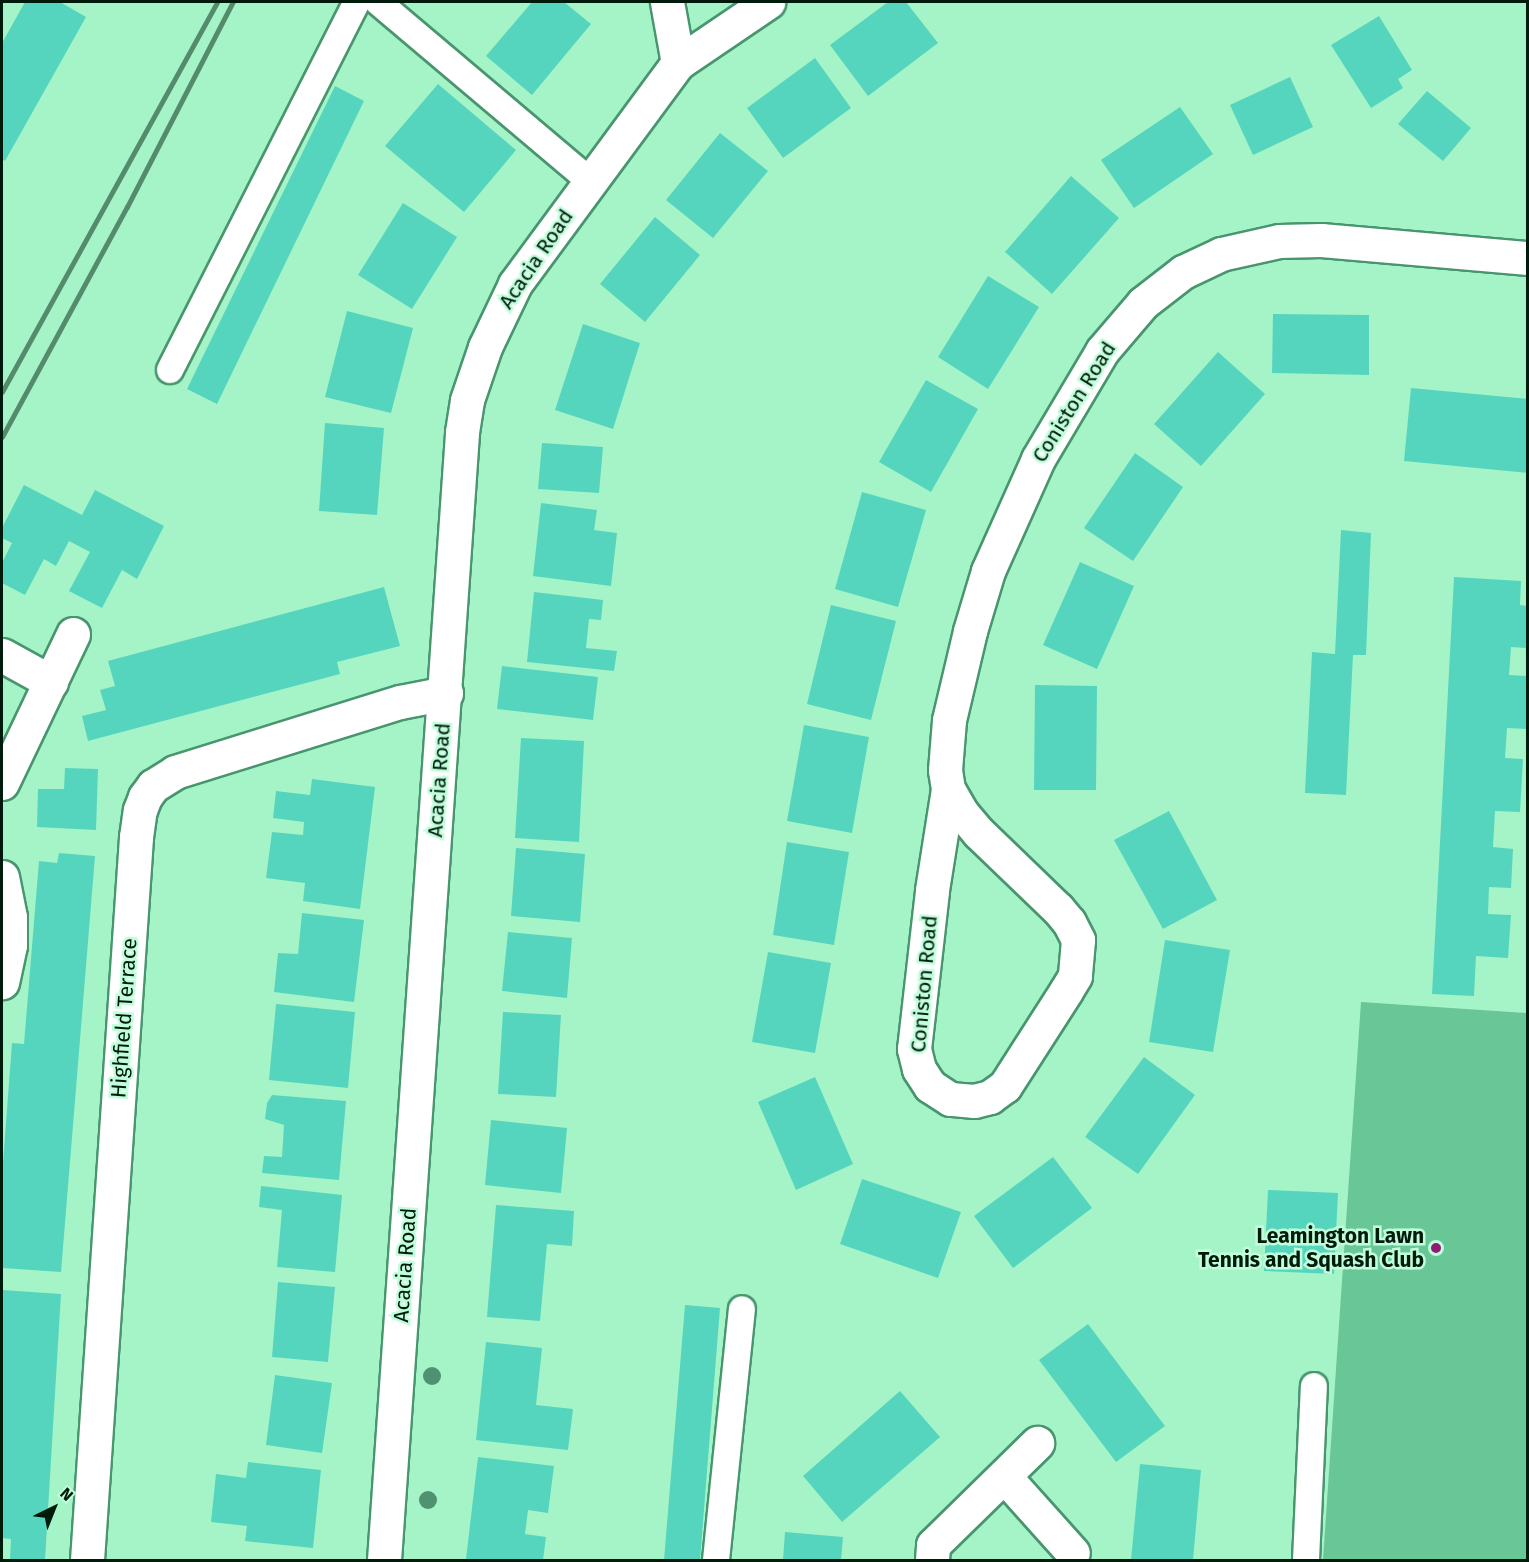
<!DOCTYPE html>
<html>
<head>
<meta charset="utf-8">
<style>
  body { margin:0 }
  #map { position:relative; width:1529px; height:1562px; overflow:hidden; background:#a5f4c8; font-family:"Fira Sans",sans-serif }
  div>[style] { position:absolute }
  [style*='--x'] { left:calc(var(--x)*1px); top:calc(var(--y)*1px); width:calc(var(--w)*1px); rotate:calc(var(--a)*1deg) }
  .green>* { inset:0; background:#69c696 }
  .building>* { inset:0; background:#56d5be }
  .roads { filter:drop-shadow(2px 0 #48956e) drop-shadow(-2px 0 #48956e) drop-shadow(0 2px #48956e) drop-shadow(0 -2px #48956e) }
  .lane>* { height:26px; margin:-13px; padding:0 13px; transform-origin:13px; border-radius:13px; background:#fff }
  .street>* { height:33px; margin:-16.5px; padding:0 16.5px; transform-origin:16.5px; border-radius:16.5px; background:#fff }
  .rail>* { height:4.5px; margin:-2.25px; padding:0 2.25px; transform-origin:2.25px; border-radius:2.25px; background:#558b6d }
  .trees>* { width:18px; height:18px; margin:-9px; border-radius:50%; background:#4f9170 }
  .dots>* { width:16px; height:16px; translate:-50% -50%; box-sizing:border-box; border:3px solid #c0fdda; border-radius:50% }
  span { translate:-50% -50%; white-space:nowrap; text-align:center; line-height:1.15; -webkit-text-stroke:5px #c0fdda; paint-order:stroke }
  .street-label { font-size:21px; color:#001b0c }
  .poi-label { font-size:21px; color:#001b0c; font-weight:700 }
  .right { translate:-100% -50%; text-align:right }
  .frame { position:absolute; inset:0; border:3px solid #001b0c; pointer-events:none }
  .north { position:absolute; left:24px; top:1478px; width:60px; height:60px; -webkit-text-stroke:4px #c0fdda; paint-order:stroke; rotate:43deg; font-size:16px; font-weight:700; line-height:24px; text-align:center; color:#001b0c }
  .north::after { content:''; display:block; margin:auto; width:21px; height:27px; background:#001b0c; clip-path:polygon(50% 0,100% 100%,50% 72%,0 100%) }
</style>
</head>
<body>
<div id="map">
  <div class="green">
    <div style="clip-path:polygon(1361px 1002px,1527px 1013px,1527px 1560px,1323px 1560px)"></div>
  </div>
  <div class="building">
    <div style="clip-path:polygon(25px 2px,60px 2px,86px 17px,5px 161px,2px 159px,2px 43px)"></div>
    <div style="clip-path:polygon(532px 2px,564px 2px,591px 24px,532px 95px,486px 56px)"></div>
    <div style="clip-path:polygon(888px 2px,906px 2px,938px 43px,868px 96px,830px 45px)"></div>
    <div style="clip-path:polygon(1379px 16px,1412px 70px,1398px 79px,1403px 88px,1371px 108px,1331px 45px)"></div>
    <div style="clip-path:polygon(815px 58px,851px 108px,783px 158px,747px 108px)"></div>
    <div style="clip-path:polygon(1290px 77px,1313px 127px,1253px 155px,1230px 105px)"></div>
    <div style="clip-path:polygon(438px 84px,516px 150px,464px 212px,385px 146px)"></div>
    <div style="clip-path:polygon(335px 86px,364px 101px,217px 404px,187px 389px)"></div>
    <div style="clip-path:polygon(1427px 91px,1471px 128px,1443px 161px,1398px 124px)"></div>
    <div style="clip-path:polygon(1180px 107px,1213px 154px,1134px 208px,1101px 160px)"></div>
    <div style="clip-path:polygon(720px 133px,768px 171px,713px 238px,666px 200px)"></div>
    <div style="clip-path:polygon(1071px 176px,1119px 218px,1052px 294px,1005px 252px)"></div>
    <div style="clip-path:polygon(403px 203px,457px 237px,412px 309px,358px 275px)"></div>
    <div style="clip-path:polygon(655px 217px,700px 255px,645px 322px,600px 284px)"></div>
    <div style="clip-path:polygon(988px 276px,1039px 307px,988px 389px,938px 357px)"></div>
    <div style="clip-path:polygon(347px 311px,413px 328px,391px 413px,325px 397px)"></div>
    <div style="clip-path:polygon(1273px 314px,1369px 315px,1369px 375px,1272px 373px)"></div>
    <div style="clip-path:polygon(583px 324px,640px 343px,613px 429px,555px 410px)"></div>
    <div style="clip-path:polygon(1218px 352px,1265px 394px,1201px 466px,1154px 424px)"></div>
    <div style="clip-path:polygon(926px 380px,978px 409px,931px 492px,879px 462px)"></div>
    <div style="clip-path:polygon(1411px 388px,1528px 399px,1528px 473px,1404px 461px)"></div>
    <div style="clip-path:polygon(325px 423px,384px 428px,377px 515px,319px 511px)"></div>
    <div style="clip-path:polygon(542px 443px,603px 447px,599px 493px,538px 489px)"></div>
    <div style="clip-path:polygon(1135px 453px,1183px 487px,1133px 561px,1084px 528px)"></div>
    <div style="clip-path:polygon(24px 485px,82px 515px,95px 490px,164px 526px,137px 579px,122px 570px,102px 608px,69px 591px,90px 552px,69px 541px,56px 566px,44px 559px,25px 595px,2px 583px,2px 563px,12px 543px,2px 538px,2px 528px)"></div>
    <div style="clip-path:polygon(862px 492px,926px 510px,898px 607px,835px 589px)"></div>
    <div style="clip-path:polygon(541px 503px,597px 510px,594px 530px,617px 533px,611px 586px,533px 576px)"></div>
    <div style="clip-path:polygon(1341px 530px,1371px 533px,1366px 655px,1353px 655px,1346px 795px,1305px 793px,1312px 652px,1335px 654px)"></div>
    <div style="clip-path:polygon(1080px 562px,1134px 586px,1097px 669px,1043px 645px)"></div>
    <div style="clip-path:polygon(1454px 577px,1521px 581px,1520px 605px,1528px 606px,1528px 648px,1511px 647px,1509px 675px,1528px 676px,1528px 729px,1507px 728px,1505px 758px,1523px 759px,1520px 812px,1495px 811px,1493px 847px,1513px 849px,1511px 888px,1489px 887px,1488px 914px,1511px 915px,1508px 958px,1476px 956px,1474px 996px,1432px 994px)"></div>
    <div style="clip-path:polygon(384px 587px,400px 646px,337px 662px,340px 674px,88px 741px,82px 716px,106px 710px,100px 690px,115px 686px,108px 661px)"></div>
    <div style="clip-path:polygon(534px 592px,603px 600px,601px 620px,589px 619px,586px 648px,617px 651px,614px 671px,527px 662px)"></div>
    <div style="clip-path:polygon(831px 605px,896px 621px,871px 720px,807px 704px)"></div>
    <div style="clip-path:polygon(502px 666px,598px 677px,593px 720px,497px 709px)"></div>
    <div style="clip-path:polygon(1035px 685px,1097px 686px,1096px 790px,1034px 790px)"></div>
    <div style="clip-path:polygon(804px 725px,869px 737px,852px 833px,787px 821px)"></div>
    <div style="clip-path:polygon(521px 738px,584px 741px,579px 842px,515px 838px)"></div>
    <div style="clip-path:polygon(65px 768px,98px 769px,96px 830px,37px 827px,38px 789px,64px 789px)"></div>
    <div style="clip-path:polygon(312px 779px,375px 787px,360px 909px,303px 901px,305px 883px,266px 878px,272px 832px,303px 835px,304px 822px,273px 818px,276px 791px,310px 795px)"></div>
    <div style="clip-path:polygon(1169px 811px,1217px 900px,1163px 929px,1114px 840px)"></div>
    <div style="clip-path:polygon(787px 842px,849px 852px,834px 945px,773px 935px)"></div>
    <div style="clip-path:polygon(516px 848px,585px 854px,580px 922px,511px 916px)"></div>
    <div style="clip-path:polygon(59px 853px,95px 856px,61px 1272px,2px 1268px,2px 1176px,12px 1043px,24px 1044px,39px 861px,57px 863px)"></div>
    <div style="clip-path:polygon(302px 913px,364px 920px,354px 1002px,274px 992px,278px 953px,298px 954px)"></div>
    <div style="clip-path:polygon(508px 932px,572px 938px,567px 998px,502px 991px)"></div>
    <div style="clip-path:polygon(1165px 940px,1230px 950px,1213px 1052px,1149px 1042px)"></div>
    <div style="clip-path:polygon(768px 952px,831px 963px,815px 1053px,752px 1042px)"></div>
    <div style="clip-path:polygon(276px 1004px,355px 1012px,348px 1088px,269px 1080px)"></div>
    <div style="clip-path:polygon(503px 1012px,561px 1015px,556px 1097px,498px 1094px)"></div>
    <div style="clip-path:polygon(1144px 1057px,1195px 1095px,1138px 1174px,1085px 1137px)"></div>
    <div style="clip-path:polygon(815px 1077px,853px 1164px,796px 1190px,758px 1102px)"></div>
    <div style="clip-path:polygon(272px 1095px,346px 1101px,339px 1180px,262px 1173px,264px 1156px,282px 1157px,284px 1125px,265px 1119px,267px 1103px)"></div>
    <div style="clip-path:polygon(491px 1120px,567px 1128px,561px 1193px,485px 1185px)"></div>
    <div style="clip-path:polygon(1053px 1157px,1092px 1208px,1013px 1268px,974px 1216px)"></div>
    <div style="clip-path:polygon(862px 1179px,961px 1212px,938px 1278px,840px 1244px)"></div>
    <div style="clip-path:polygon(261px 1186px,342px 1195px,335px 1272px,277px 1267px,282px 1210px,259px 1207px)"></div>
    <div style="clip-path:polygon(1268px 1190px,1338px 1193px,1334px 1274px,1264px 1271px)"></div>
    <div style="clip-path:polygon(496px 1205px,574px 1211px,572px 1246px,547px 1244px,540px 1321px,487px 1317px)"></div>
    <div style="clip-path:polygon(278px 1282px,335px 1287px,328px 1362px,272px 1357px)"></div>
    <div style="clip-path:polygon(2px 1290px,61px 1294px,45px 1560px,10px 1560px,11px 1539px,2px 1538px)"></div>
    <div style="clip-path:polygon(685px 1305px,720px 1308px,700px 1560px,664px 1560px)"></div>
    <div style="clip-path:polygon(1088px 1324px,1165px 1426px,1116px 1462px,1039px 1360px)"></div>
    <div style="clip-path:polygon(486px 1342px,542px 1348px,536px 1405px,573px 1409px,568px 1450px,476px 1440px)"></div>
    <div style="clip-path:polygon(275px 1375px,332px 1383px,322px 1453px,266px 1445px)"></div>
    <div style="clip-path:polygon(900px 1391px,940px 1437px,842px 1522px,803px 1476px)"></div>
    <div style="clip-path:polygon(478px 1457px,554px 1466px,548px 1513px,528px 1510px,525px 1534px,546px 1537px,543px 1560px,466px 1559px)"></div>
    <div style="clip-path:polygon(248px 1462px,321px 1470px,313px 1548px,245px 1541px,247px 1526px,211px 1522px,216px 1474px,246px 1478px)"></div>
    <div style="clip-path:polygon(1140px 1464px,1201px 1470px,1193px 1560px,1131px 1560px)"></div>
    <div style="clip-path:polygon(785px 1532px,843px 1537px,841px 1560px,783px 1560px)"></div>
  </div>
  <div class="roads">
    <div class="lane">
      <div style="--x:378;--y:2;--w:277;--a:40.2"></div>
      <div style="--x:170;--y:370;--w:413;--a:-63.1"></div>
      <div style="--x:716;--y:1560;--w:252;--a:-84.1"></div>
      <div style="--x:1306;--y:1560;--w:174;--a:-87.4"></div>
    </div>
    <div class="street">
      <div style="--x:667;--y:2;--w:62;--a:79.8"></div>
      <div style="--x:2;--y:655;--w:56;--a:28.9"></div>
      <div style="--x:2;--y:783;--w:165;--a:-64.5"></div>
      <div style="--x:948;--y:789;--w:28;--a:60"></div>
      <div style="--x:962;--y:813;--w:26;--a:50"></div>
      <div style="--x:979;--y:833;--w:110;--a:43.9"></div>
      <div style="--x:1058;--y:909;--w:17;--a:50"></div>
      <div style="--x:1069;--y:922;--w:20;--a:63"></div>
      <div style="--x:1078;--y:940;--w:36;--a:95"></div>
      <div style="--x:1075;--y:976;--w:17;--a:121"></div>
      <div style="--x:1066;--y:991;--w:113;--a:122.7"></div>
      <div style="--x:1005;--y:1086;--w:19;--a:144"></div>
      <div style="--x:990;--y:1097;--w:16;--a:166"></div>
      <div style="--x:974;--y:1101;--w:24;--a:-175"></div>
      <div style="--x:950;--y:1099;--w:24;--a:-147"></div>
      <div style="--x:930;--y:1086;--w:20;--a:-123"></div>
      <div style="--x:919;--y:1069;--w:21;--a:-104"></div>
      <div style="--x:914;--y:1049;--w:160;--a:-83.5"></div>
      <div style="--x:932;--y:890;--w:102;--a:-81"></div>
      <div style="--x:948;--y:789;--w:19;--a:-99"></div>
      <div style="--x:945;--y:770;--w:50;--a:-85.4"></div>
      <div style="--x:949;--y:720;--w:91;--a:-76.7"></div>
      <div style="--x:970;--y:631;--w:63;--a:-73.3"></div>
      <div style="--x:988;--y:571;--w:123;--a:-65.9"></div>
      <div style="--x:1038;--y:459;--w:126;--a:-59.3"></div>
      <div style="--x:1102;--y:351;--w:63;--a:-49.5"></div>
      <div style="--x:1143;--y:303;--w:51;--a:-37.8"></div>
      <div style="--x:1183;--y:272;--w:42;--a:-25.3"></div>
      <div style="--x:1221;--y:254;--w:59;--a:-12.6"></div>
      <div style="--x:1279;--y:241;--w:42;--a:-1.4"></div>
      <div style="--x:1321;--y:240;--w:208;--a:5"></div>
      <div style="--x:2;--y:877;--w:41;--a:78.7"></div>
      <div style="--x:10;--y:917;--w:28;--a:90"></div>
      <div style="--x:10;--y:945;--w:38;--a:102"></div>
      <div style="--x:1004;--y:1476;--w:103;--a:48.1"></div>
      <div style="--x:87;--y:1560;--w:725;--a:-86.12"></div>
      <div style="--x:136;--y:837;--w:27;--a:-82"></div>
      <div style="--x:140;--y:810;--w:14;--a:-69"></div>
      <div style="--x:145;--y:797;--w:14;--a:-54"></div>
      <div style="--x:153;--y:786;--w:26;--a:-32"></div>
      <div style="--x:175;--y:772;--w:236;--a:-17.3"></div>
      <div style="--x:400;--y:702;--w:47;--a:-11.1"></div>
      <div style="--x:384;--y:1560;--w:1131;--a:-86.04"></div>
      <div style="--x:462;--y:432;--w:32;--a:-81"></div>
      <div style="--x:467;--y:400;--w:56;--a:-71.2"></div>
      <div style="--x:485;--y:347;--w:70;--a:-64.5"></div>
      <div style="--x:515;--y:284;--w:275;--a:-53.6"></div>
      <div style="--x:678;--y:63;--w:109;--a:-34.1"></div>
      <div style="--x:932;--y:1560;--w:15;--a:-86"></div>
      <div style="--x:933;--y:1545;--w:146;--a:-44.4"></div>
    </div>
  </div>
  <div class="rail">
    <div style="--x:2;--y:392;--w:445;--a:-61.1"></div>
    <div style="--x:2;--y:437;--w:262;--a:-61.5"></div>
    <div style="--x:127;--y:207;--w:231;--a:-62.7"></div>
  </div>
  <div class="trees">
    <div style="left:432px;top:1376px"></div>
    <div style="left:428px;top:1500px"></div>
  </div>
  <div class="dots">
    <div style="left:1436px;top:1248px;background:#921a77"></div>
  </div>
  <div class="street-label">
    <span style="left:536px;top:259px;rotate:-56deg">Acacia Road</span>
    <span style="left:1074px;top:402px;rotate:-58deg">Coniston Road</span>
    <span style="left:439px;top:780px;rotate:-86deg">Acacia Road</span>
    <span style="left:924px;top:984px;rotate:-85deg">Coniston Road</span>
    <span style="left:124px;top:1018px;rotate:-86deg">Highfield Terrace</span>
    <span style="left:405px;top:1265px;rotate:-86deg">Acacia Road</span>
  </div>
  <div class="poi-label">
    <span class="right" style="left:1424px;top:1248px">Leamington Lawn<br>Tennis and Squash Club</span>
  </div>
  <div class="frame"></div>
  <div class="north">N</div>
</div>
</body>
</html>
